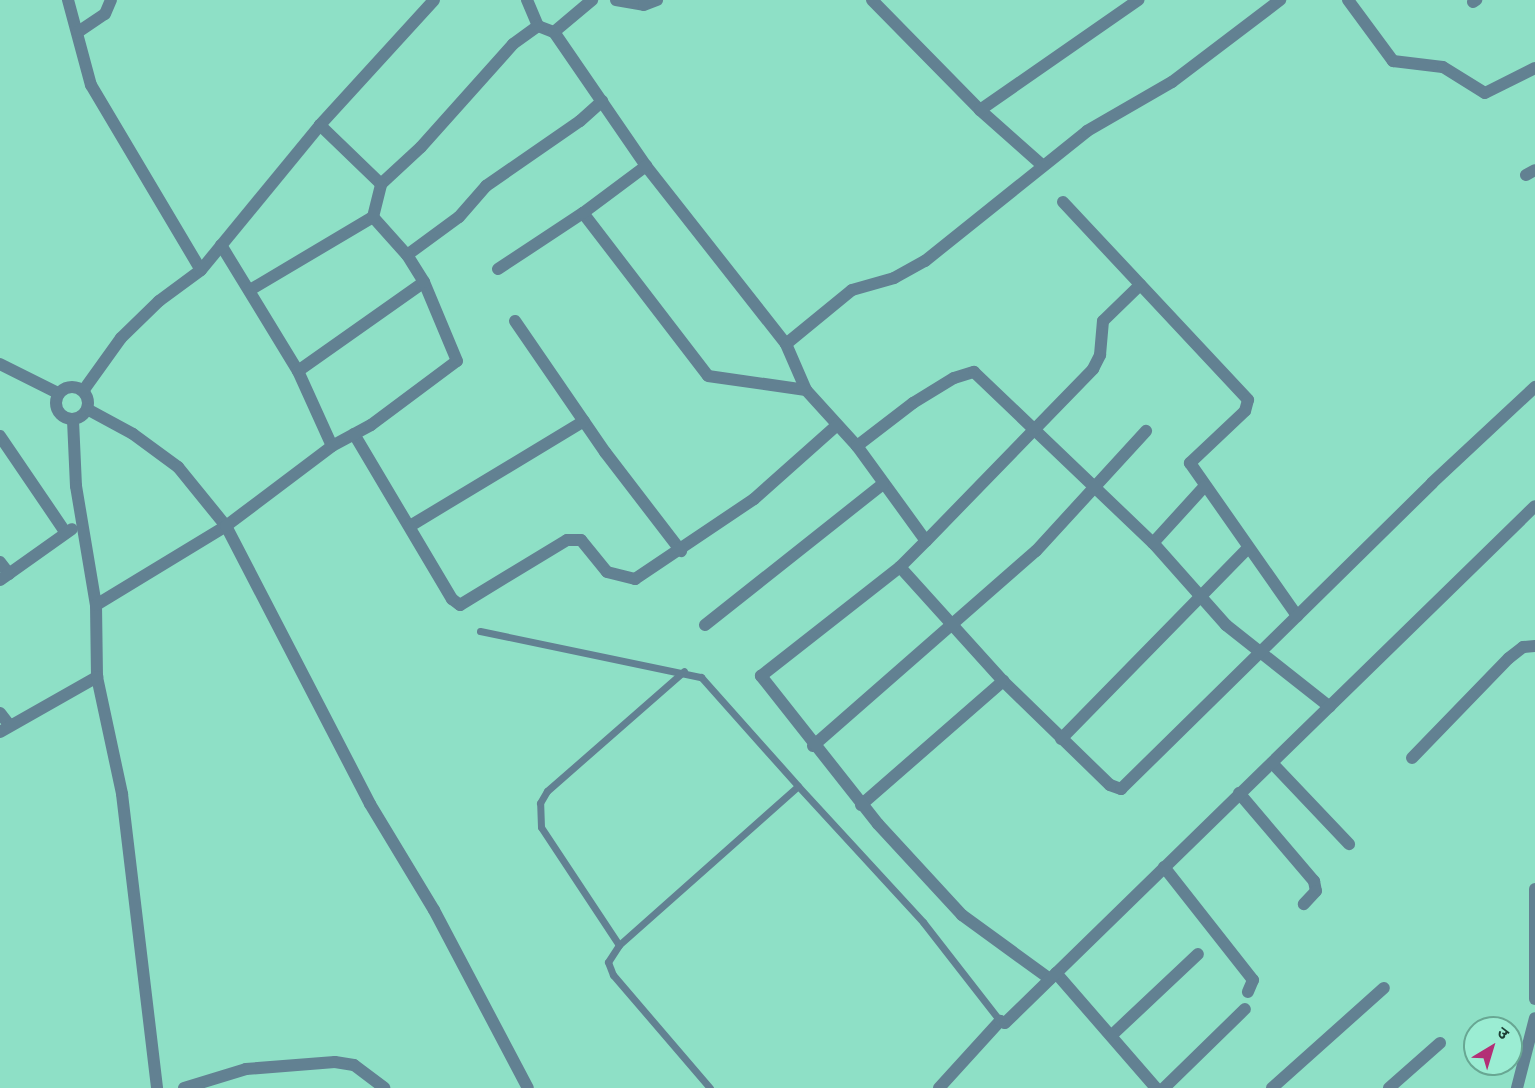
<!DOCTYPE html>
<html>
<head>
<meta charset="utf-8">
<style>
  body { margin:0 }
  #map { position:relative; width:1535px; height:1088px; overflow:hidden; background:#8ee0c6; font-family:Cabin,"Noto Sans Devanagari",sans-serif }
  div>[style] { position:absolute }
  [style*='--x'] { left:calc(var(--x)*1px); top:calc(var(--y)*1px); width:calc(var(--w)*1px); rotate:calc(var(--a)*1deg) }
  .lane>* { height:7px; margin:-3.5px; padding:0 3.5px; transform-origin:3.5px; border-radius:3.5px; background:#628192 }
  .street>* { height:12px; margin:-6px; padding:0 6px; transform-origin:6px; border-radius:6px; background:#628192 }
  .street>.ring { margin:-6px; padding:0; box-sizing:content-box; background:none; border:12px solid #628192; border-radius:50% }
  span { translate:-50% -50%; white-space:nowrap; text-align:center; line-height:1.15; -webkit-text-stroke:6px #9bedd3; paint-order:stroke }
  .north { position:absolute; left:1463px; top:1016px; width:60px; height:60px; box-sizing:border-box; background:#9bedd3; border:2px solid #68a793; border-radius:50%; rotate:38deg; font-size:16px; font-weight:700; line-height:24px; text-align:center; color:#1c3e34 }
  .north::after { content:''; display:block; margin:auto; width:21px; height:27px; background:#b32f76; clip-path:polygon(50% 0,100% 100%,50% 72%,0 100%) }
</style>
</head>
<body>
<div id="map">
  <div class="lane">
    <div style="--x:480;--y:631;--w:226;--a:11.8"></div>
    <div style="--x:701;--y:677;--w:146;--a:48.3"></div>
    <div style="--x:619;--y:945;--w:141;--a:-123.5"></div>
    <div style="--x:541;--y:827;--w:24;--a:-92"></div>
    <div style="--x:540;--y:803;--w:14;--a:-60"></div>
    <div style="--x:547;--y:791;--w:182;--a:-41.2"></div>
    <div style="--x:710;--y:1088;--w:149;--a:-130.6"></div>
    <div style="--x:613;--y:975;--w:14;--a:-111"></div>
    <div style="--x:608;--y:962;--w:20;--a:-57"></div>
    <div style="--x:619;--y:945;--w:239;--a:-41.6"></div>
    <div style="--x:798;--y:786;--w:185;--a:47.4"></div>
    <div style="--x:923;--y:922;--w:125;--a:52.1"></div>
  </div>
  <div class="street">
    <div style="--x:68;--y:0;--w:88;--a:74.9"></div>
    <div style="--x:91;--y:85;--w:215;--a:59.3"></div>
    <div style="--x:527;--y:0;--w:28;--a:67"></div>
    <div style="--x:538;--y:26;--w:17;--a:21"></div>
    <div style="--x:554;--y:32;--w:163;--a:55.5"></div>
    <div style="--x:646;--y:166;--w:226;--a:51.8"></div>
    <div style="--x:786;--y:344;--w:50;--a:66.5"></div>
    <div style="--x:806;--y:390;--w:76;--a:47.7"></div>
    <div style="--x:857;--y:446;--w:117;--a:54"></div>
    <div style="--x:616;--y:0;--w:28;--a:10"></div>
    <div style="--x:644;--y:5;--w:14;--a:-21"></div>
    <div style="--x:872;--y:0;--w:154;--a:45.5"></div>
    <div style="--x:980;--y:110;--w:84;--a:41.6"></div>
    <div style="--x:1348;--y:0;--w:76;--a:53.6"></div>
    <div style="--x:1393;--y:61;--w:50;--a:6.8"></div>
    <div style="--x:1443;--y:67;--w:49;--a:31.8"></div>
    <div style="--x:1485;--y:93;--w:56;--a:-26.6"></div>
    <div style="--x:1473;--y:2;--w:4;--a:-34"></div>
    <div style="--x:78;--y:32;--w:32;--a:-34"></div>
    <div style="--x:105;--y:14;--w:15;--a:-67"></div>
    <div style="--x:554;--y:32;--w:50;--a:-40.1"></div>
    <div style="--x:980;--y:110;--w:193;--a:-34.8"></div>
    <div style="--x:1526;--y:175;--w:10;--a:-29"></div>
    <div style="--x:381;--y:184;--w:54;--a:-42.8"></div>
    <div style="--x:421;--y:147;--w:138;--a:-48.2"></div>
    <div style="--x:513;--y:44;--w:31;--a:-36"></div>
    <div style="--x:1063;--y:202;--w:271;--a:46.9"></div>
    <div style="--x:1248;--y:400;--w:11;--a:105"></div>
    <div style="--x:1245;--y:411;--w:76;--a:136.6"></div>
    <div style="--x:1190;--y:463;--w:187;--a:55"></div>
    <div style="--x:583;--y:213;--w:205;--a:52.5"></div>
    <div style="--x:708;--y:376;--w:99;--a:8.1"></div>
    <div style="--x:221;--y:245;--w:148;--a:58.6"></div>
    <div style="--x:298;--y:371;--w:82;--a:65.6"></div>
    <div style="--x:407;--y:255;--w:64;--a:-36.2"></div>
    <div style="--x:459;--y:217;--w:41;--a:-48.9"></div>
    <div style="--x:486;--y:186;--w:114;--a:-34.7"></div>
    <div style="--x:580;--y:121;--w:30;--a:-42"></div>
    <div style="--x:498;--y:269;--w:102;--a:-33.4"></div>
    <div style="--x:583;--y:213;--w:79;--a:-36.7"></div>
    <div style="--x:250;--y:290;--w:143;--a:-30.7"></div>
    <div style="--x:515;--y:321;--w:159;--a:55.5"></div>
    <div style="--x:605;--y:452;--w:125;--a:52.5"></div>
    <div style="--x:786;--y:344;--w:85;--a:-39.3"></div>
    <div style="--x:852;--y:290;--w:44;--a:-15.9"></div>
    <div style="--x:894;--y:278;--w:35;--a:-29"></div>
    <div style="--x:925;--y:261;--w:208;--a:-38.7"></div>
    <div style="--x:1087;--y:131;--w:98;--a:-30"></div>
    <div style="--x:1172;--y:82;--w:136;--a:-37.2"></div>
    <div style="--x:0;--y:364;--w:65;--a:26.6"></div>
    <div style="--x:298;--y:371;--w:154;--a:-35.2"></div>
    <div class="ring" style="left:56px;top:387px;width:20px;height:20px"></div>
    <div style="--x:83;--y:391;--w:65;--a:-54.4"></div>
    <div style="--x:121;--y:338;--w:53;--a:-44.2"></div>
    <div style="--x:159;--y:301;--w:52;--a:-36.4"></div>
    <div style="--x:201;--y:270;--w:188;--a:-50.6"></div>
    <div style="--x:320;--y:125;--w:169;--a:-47.6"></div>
    <div style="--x:87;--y:409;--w:52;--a:28.5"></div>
    <div style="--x:133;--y:434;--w:56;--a:36.3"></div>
    <div style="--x:178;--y:467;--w:76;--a:50.9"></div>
    <div style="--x:226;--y:526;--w:313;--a:62.6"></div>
    <div style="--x:370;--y:804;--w:124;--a:58.9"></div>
    <div style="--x:434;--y:910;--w:201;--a:62.2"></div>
    <div style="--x:73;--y:420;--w:66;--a:87.4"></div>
    <div style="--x:76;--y:486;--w:121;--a:80.5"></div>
    <div style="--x:96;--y:605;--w:72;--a:89.2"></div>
    <div style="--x:354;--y:434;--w:192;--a:59.3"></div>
    <div style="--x:452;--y:599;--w:10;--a:37"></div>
    <div style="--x:460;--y:605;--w:125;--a:-31.3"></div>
    <div style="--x:567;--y:540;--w:14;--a:0"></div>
    <div style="--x:581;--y:540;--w:41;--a:50.9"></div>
    <div style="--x:607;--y:572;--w:29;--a:14"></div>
    <div style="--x:635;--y:579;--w:143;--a:-33.9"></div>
    <div style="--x:754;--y:499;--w:111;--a:-41.7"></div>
    <div style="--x:0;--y:436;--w:117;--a:55.8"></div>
    <div style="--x:857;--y:446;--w:71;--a:-37.5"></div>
    <div style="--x:913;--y:403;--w:48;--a:-31.4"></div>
    <div style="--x:954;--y:378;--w:21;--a:-17"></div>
    <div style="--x:974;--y:372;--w:250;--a:43.7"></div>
    <div style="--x:1155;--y:545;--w:107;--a:48.4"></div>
    <div style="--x:1226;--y:625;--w:132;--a:38.3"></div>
    <div style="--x:410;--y:526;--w:203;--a:-31.1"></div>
    <div style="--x:1153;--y:543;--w:76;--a:-47.7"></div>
    <div style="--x:0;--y:562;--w:15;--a:53"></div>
    <div style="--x:900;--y:567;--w:154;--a:47.9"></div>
    <div style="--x:1003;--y:681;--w:149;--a:44.2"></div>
    <div style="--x:1110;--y:785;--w:12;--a:20"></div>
    <div style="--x:1121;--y:789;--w:436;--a:-44.5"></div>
    <div style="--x:1432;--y:483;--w:141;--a:-43"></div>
    <div style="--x:0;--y:580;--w:88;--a:-35.3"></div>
    <div style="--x:96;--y:605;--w:152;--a:-31.3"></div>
    <div style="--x:226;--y:526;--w:133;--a:-37"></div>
    <div style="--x:332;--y:446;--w:44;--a:-28.3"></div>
    <div style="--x:371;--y:425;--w:107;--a:-36.7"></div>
    <div style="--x:457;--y:361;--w:86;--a:-112.7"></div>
    <div style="--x:424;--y:282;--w:32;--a:-122"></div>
    <div style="--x:407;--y:255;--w:51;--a:-131.8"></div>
    <div style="--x:373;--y:217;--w:34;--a:-76"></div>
    <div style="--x:381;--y:184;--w:85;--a:-136"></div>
    <div style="--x:705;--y:625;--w:227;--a:-38.4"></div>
    <div style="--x:0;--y:713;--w:16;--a:52"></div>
    <div style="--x:0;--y:732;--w:112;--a:-29.6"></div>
    <div style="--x:97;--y:677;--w:120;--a:77.9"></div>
    <div style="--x:122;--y:794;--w:296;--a:83.2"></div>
    <div style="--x:1061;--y:739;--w:267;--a:-45.6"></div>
    <div style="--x:813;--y:746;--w:296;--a:-41.2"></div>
    <div style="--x:1036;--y:551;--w:163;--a:-47.5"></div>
    <div style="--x:1412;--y:758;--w:139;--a:-45.9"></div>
    <div style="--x:1509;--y:658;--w:18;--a:-38"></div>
    <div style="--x:1523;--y:647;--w:12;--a:-5"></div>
    <div style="--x:1272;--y:763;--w:112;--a:46.5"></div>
    <div style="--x:1239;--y:793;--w:116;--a:49.6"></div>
    <div style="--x:1314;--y:881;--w:10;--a:79"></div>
    <div style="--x:1316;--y:891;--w:18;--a:133"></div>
    <div style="--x:861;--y:805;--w:189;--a:-41.1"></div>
    <div style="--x:1164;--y:867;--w:144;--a:51.8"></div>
    <div style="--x:1253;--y:980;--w:13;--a:113"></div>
    <div style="--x:1535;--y:889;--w:110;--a:90"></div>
    <div style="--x:1056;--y:973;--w:152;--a:49"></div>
    <div style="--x:1050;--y:979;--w:109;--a:-144"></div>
    <div style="--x:962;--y:915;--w:124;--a:-132.7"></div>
    <div style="--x:878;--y:824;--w:189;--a:-128.3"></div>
    <div style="--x:761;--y:676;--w:177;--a:-38.1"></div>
    <div style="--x:900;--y:567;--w:37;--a:-45"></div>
    <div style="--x:926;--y:541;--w:240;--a:-45.8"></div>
    <div style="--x:1093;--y:369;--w:16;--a:-63"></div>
    <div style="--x:1100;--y:355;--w:34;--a:-85"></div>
    <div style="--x:1103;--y:321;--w:52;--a:-44.2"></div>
    <div style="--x:1112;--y:1035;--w:118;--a:-43.3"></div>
    <div style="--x:184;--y:1088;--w:65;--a:-17"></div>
    <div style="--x:246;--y:1069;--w:89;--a:-4.5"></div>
    <div style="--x:335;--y:1062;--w:19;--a:9"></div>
    <div style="--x:354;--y:1065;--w:38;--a:37"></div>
    <div style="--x:939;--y:1088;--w:91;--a:-47.7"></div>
    <div style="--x:1000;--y:1021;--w:5;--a:22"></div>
    <div style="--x:1005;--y:1023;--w:740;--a:-44.29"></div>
    <div style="--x:1164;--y:1088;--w:113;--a:-44.3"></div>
    <div style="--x:1272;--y:1088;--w:150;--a:-41.8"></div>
    <div style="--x:1389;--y:1088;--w:68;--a:-41.4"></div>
    <div style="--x:1517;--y:1088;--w:72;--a:-75.6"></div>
  </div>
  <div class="north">उ</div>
</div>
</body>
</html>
